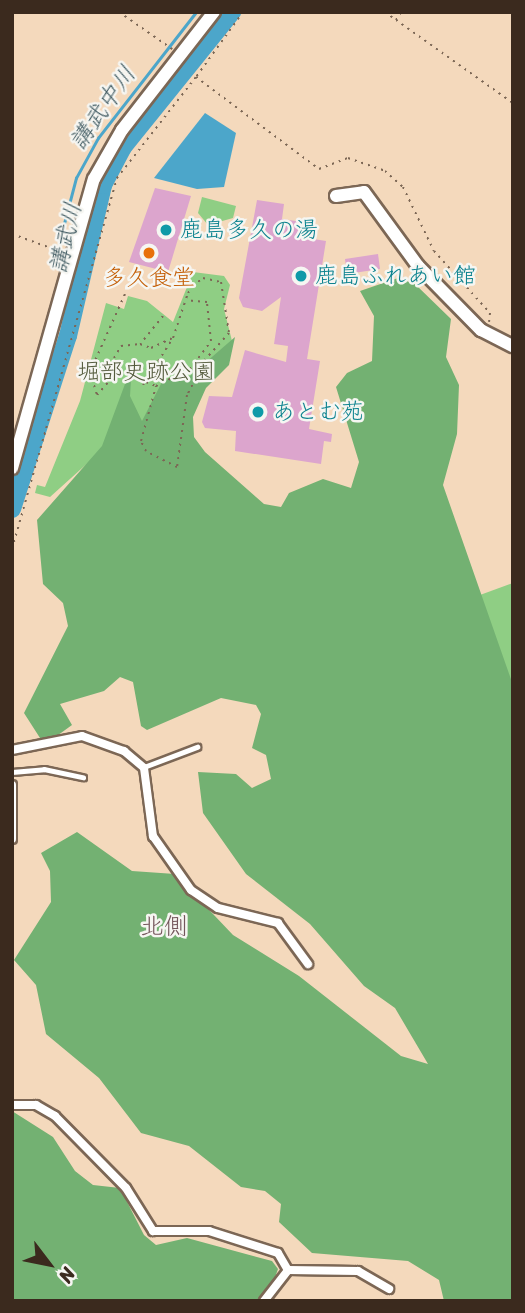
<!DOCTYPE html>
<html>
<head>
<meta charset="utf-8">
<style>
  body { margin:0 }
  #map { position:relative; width:525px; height:1313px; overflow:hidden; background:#f4d9bc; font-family:Sriracha,"Klee One",sans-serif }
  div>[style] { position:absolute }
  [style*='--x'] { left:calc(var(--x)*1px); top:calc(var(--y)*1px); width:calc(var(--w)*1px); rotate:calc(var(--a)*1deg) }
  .green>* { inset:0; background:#8fce84 }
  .forest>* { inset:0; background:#73b172 }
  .water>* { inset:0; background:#4ca6ca }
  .stream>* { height:2.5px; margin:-1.25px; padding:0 1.25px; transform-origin:1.25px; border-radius:1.25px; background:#4ca6ca }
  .river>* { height:18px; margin:-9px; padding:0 9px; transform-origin:9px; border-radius:9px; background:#4ca6ca }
  .building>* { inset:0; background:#dca5cd }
  .path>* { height:2px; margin-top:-1px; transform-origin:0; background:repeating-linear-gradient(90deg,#7c6755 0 2px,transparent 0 7px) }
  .roads { filter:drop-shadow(2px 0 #7c6755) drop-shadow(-2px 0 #7c6755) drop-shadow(0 2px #7c6755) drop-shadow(0 -2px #7c6755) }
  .lane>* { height:4.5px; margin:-2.25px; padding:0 2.25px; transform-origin:2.25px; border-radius:2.25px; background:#fff }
  .street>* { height:8px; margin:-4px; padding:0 4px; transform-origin:4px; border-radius:4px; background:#fff }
  .secondary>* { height:12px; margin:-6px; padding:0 6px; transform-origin:6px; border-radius:6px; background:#fff }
  .dots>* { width:19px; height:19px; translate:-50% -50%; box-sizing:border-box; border:4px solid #f6f6f2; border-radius:50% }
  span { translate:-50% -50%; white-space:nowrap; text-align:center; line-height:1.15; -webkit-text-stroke:5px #f6f6f2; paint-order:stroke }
  .culture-label { font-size:23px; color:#0d838f }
  .left { translate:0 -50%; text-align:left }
  .food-label { font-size:23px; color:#c56008 }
  .park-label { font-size:23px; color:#545b3d }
  .water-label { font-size:24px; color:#425c63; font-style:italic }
  .neighbourhood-label { font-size:24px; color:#73555b }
  .frame { position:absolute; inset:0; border:14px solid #3b2a1e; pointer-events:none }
  .north { position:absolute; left:14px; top:1229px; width:70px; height:70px; -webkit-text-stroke:5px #f6f6f2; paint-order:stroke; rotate:122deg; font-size:19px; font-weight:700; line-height:28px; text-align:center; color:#3b2a1e }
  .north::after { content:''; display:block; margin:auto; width:24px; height:32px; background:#3b2a1e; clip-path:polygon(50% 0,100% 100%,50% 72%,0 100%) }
</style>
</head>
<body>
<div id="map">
  <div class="green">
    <div style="clip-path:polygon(202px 197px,236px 206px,233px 218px,208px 225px,198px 213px)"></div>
    <div style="clip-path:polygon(193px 272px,224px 276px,230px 285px,224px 309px,233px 345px,204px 384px,101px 451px,50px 497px,35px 493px,37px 485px,45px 487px,80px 401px,106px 303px,124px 309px,128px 296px,147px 301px,173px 322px)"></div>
    <div style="clip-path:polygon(513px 583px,513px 710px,480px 595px)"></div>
  </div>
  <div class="forest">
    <div style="clip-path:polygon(398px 278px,415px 284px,451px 319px,446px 357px,459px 385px,457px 434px,443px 485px,513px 685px,513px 1301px,444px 1301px,439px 1280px,408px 1261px,312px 1253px,279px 1222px,281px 1204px,265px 1191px,241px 1187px,189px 1146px,141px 1133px,99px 1078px,46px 1034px,36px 985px,14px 960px,51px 902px,50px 871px,41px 853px,77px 832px,132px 871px,175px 874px,233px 935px,299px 976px,401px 1056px,428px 1064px,395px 1008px,364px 986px,310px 924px,246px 874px,203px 813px,198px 772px,236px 774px,252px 788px,271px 779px,266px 755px,252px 748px,261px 714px,256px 705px,221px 698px,147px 730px,141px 726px,133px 682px,120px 677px,104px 691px,60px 704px,72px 725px,54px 738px,40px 738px,24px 713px,68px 626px,63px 603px,43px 584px,37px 520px,102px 446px,125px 384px,131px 380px,130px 396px,142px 421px,163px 380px,190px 376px,235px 337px,229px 365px,206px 388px,193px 417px,194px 437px,205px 452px,264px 504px,281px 507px,289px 493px,323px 479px,351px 488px,359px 462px,336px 387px,347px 373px,372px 361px,374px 316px,360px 291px)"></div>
    <div style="clip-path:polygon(12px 1111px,53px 1137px,75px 1171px,93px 1185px,120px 1188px,144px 1235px,156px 1245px,187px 1238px,272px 1261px,278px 1269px,271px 1289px,261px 1301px,12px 1301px)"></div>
  </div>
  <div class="water">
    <div style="clip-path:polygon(205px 113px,236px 133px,224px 187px,197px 189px,154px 178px)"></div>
  </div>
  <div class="stream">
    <div style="--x:61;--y:235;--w:59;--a:-75.3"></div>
    <div style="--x:76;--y:178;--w:46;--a:-61.2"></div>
    <div style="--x:98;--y:138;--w:160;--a:-52.1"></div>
  </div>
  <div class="river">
    <div style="--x:12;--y:509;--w:182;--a:-72.1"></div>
    <div style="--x:68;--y:336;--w:155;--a:-76.9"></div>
    <div style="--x:103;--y:185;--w:43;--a:-62.2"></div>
    <div style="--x:123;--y:147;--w:174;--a:-51.1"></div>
  </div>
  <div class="building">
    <div style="clip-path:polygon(155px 188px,191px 196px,168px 272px,129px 262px)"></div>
    <div style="clip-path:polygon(257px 200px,284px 204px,282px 219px,303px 222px,301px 237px,326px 241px,307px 359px,320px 361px,309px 429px,332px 434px,331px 442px,324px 441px,321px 464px,235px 451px,236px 431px,205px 428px,202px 422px,209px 396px,232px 397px,245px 350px,286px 362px,288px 346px,274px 344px,281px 297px,262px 311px,243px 307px,239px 298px)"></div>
    <div style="clip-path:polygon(378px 254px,380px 269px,347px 274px,345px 259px)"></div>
  </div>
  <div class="path">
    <div style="--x:119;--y:12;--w:65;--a:34.9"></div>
    <div style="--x:243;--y:12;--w:80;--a:125.9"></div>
    <div style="--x:196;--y:77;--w:154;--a:36.8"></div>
    <div style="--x:319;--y:169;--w:31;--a:-21"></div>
    <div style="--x:348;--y:158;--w:39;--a:19"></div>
    <div style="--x:385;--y:171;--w:24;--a:42"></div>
    <div style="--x:403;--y:187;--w:71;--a:64.2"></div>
    <div style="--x:434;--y:251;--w:84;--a:47.9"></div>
    <div style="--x:490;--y:313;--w:9;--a:96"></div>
    <div style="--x:385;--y:12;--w:14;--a:36"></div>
    <div style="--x:396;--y:20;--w:9;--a:-58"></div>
    <div style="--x:396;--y:20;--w:143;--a:35.4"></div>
    <div style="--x:12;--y:234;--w:53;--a:19.8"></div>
    <div style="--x:125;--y:294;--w:85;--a:114.2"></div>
    <div style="--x:90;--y:372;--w:24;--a:73"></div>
    <div style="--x:97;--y:395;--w:33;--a:-49"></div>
    <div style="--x:119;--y:370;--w:13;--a:-113"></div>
    <div style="--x:114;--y:358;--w:14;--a:-60"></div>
    <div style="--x:121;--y:346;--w:19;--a:-6"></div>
    <div style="--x:163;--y:316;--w:36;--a:129"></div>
    <div style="--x:140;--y:344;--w:12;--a:20"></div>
    <div style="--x:151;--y:348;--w:23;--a:-25"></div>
    <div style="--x:142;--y:379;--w:6;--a:81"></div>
    <div style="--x:143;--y:385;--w:56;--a:-57.4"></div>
    <div style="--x:173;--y:338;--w:47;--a:-71.6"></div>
    <div style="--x:188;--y:293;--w:9;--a:-54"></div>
    <div style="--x:193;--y:286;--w:13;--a:-39"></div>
    <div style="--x:203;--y:278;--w:18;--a:13"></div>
    <div style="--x:221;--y:282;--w:52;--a:81.1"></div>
    <div style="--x:229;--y:333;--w:36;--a:132"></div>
    <div style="--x:205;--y:360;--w:39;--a:117"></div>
    <div style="--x:187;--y:395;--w:73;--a:97.9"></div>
    <div style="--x:177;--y:467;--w:35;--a:-153"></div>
    <div style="--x:146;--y:451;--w:11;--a:-117"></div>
    <div style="--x:141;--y:441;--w:57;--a:-74.7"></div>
    <div style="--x:156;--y:386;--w:38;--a:-27"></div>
    <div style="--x:190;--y:369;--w:35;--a:-53"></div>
    <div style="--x:211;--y:341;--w:39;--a:-96"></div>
    <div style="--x:207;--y:302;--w:21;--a:-175"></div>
    <div style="--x:146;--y:382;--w:11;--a:22"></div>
    <div style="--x:12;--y:549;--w:386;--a:-74.2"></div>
    <div style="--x:117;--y:178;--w:128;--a:-52"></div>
  </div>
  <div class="roads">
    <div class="lane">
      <div style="--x:144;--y:767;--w:57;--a:-20.7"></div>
      <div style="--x:12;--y:772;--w:32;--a:-5"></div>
      <div style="--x:44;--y:769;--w:40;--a:12"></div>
    </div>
    <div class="street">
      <div style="--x:12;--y:750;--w:71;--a:-11.3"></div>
      <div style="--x:82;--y:736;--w:45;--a:19.7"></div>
      <div style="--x:124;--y:751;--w:26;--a:40"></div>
      <div style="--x:144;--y:768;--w:69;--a:82.5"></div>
      <div style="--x:153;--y:836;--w:66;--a:54.9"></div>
      <div style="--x:191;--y:890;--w:32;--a:34"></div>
      <div style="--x:218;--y:908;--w:62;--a:14"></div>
      <div style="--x:278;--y:923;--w:51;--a:53.8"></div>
      <div style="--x:12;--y:785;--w:54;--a:90"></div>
      <div style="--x:12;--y:1105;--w:24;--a:0"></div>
      <div style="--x:36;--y:1105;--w:22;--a:30"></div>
      <div style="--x:55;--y:1116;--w:101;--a:45.4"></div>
      <div style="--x:126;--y:1188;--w:51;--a:57.9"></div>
      <div style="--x:153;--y:1231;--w:56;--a:0"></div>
      <div style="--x:209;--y:1231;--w:72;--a:17.7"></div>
      <div style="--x:278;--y:1253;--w:20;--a:60"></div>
      <div style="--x:288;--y:1270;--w:70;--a:0.8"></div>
      <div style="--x:358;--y:1271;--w:36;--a:30"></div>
      <div style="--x:264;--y:1301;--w:39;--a:-52"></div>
    </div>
    <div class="secondary">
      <div style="--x:336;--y:196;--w:28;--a:-8"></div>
      <div style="--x:364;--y:192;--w:92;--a:53.9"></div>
      <div style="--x:418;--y:266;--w:90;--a:45.5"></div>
      <div style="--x:481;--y:330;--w:36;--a:27"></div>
      <div style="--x:12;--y:468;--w:300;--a:-74.2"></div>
      <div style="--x:94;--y:179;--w:56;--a:-60.3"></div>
      <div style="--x:122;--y:130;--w:150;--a:-52.1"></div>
    </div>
  </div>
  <div class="dots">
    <div style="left:166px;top:230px;background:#0f9aa8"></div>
    <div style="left:149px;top:253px;background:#e8710a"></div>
    <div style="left:301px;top:276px;background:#0f9aa8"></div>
    <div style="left:258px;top:412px;background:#0f9aa8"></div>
  </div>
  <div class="culture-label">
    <span class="left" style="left:180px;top:230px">鹿島多久の湯</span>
    <span class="left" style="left:315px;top:276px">鹿島ふれあい館</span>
    <span class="left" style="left:272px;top:412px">あとむ苑</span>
  </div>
  <div class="food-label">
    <span style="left:149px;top:278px">多久食堂</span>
  </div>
  <div class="park-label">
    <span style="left:146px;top:372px">堀部史跡公園</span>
  </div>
  <div class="water-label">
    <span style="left:103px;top:108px;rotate:-55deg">講武中川</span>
    <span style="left:66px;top:238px;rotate:-77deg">講武川</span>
  </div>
  <div class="neighbourhood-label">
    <span style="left:164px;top:927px">北側</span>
  </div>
  <div class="frame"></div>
  <div class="north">N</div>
</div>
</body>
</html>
